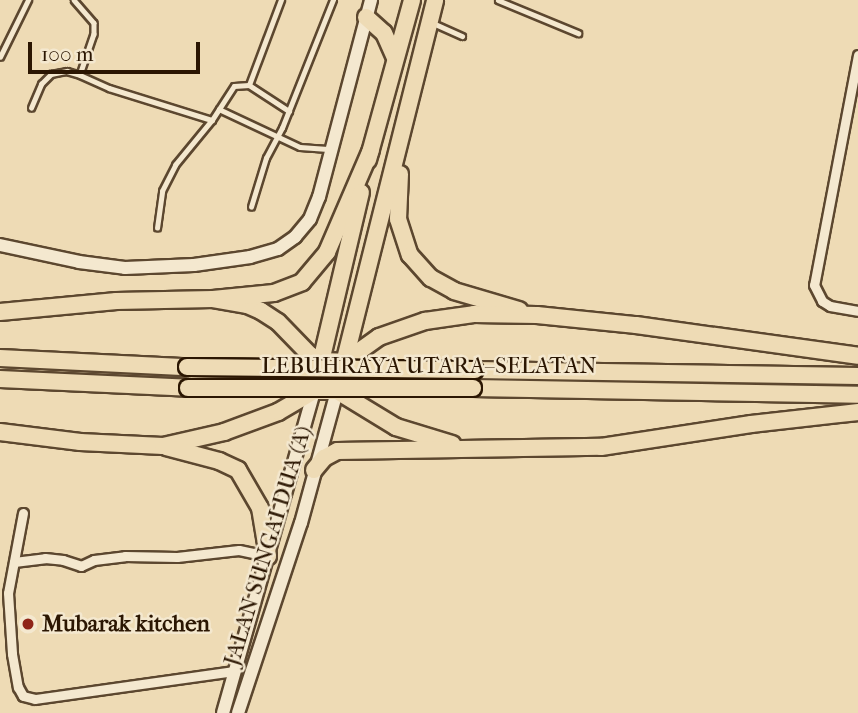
<!DOCTYPE html>
<html>
<head>
<meta charset="utf-8">
<style>
  body { margin:0 }
  #map { position:relative; width:858px; height:713px; overflow:hidden; background:#eedbb5; font-family:"IM FELL French Canon",serif }
  div>[style] { position:absolute }
  [style*='--x'] { left:calc(var(--x)*1px); top:calc(var(--y)*1px); width:calc(var(--w)*1px); rotate:calc(var(--a)*1deg) }
  .roads { filter:drop-shadow(2px 0 #5c472f) drop-shadow(-2px 0 #5c472f) drop-shadow(0 2px #5c472f) drop-shadow(0 -2px #5c472f) }
  .lane>* { height:4.5px; margin:-2.25px; padding:0 2.25px; transform-origin:2.25px; border-radius:2.25px; background:#f4e8cf }
  .street>* { height:9px; margin:-4.5px; padding:0 4.5px; transform-origin:4.5px; border-radius:4.5px; background:#f4e8cf }
  .secondary>* { height:12px; margin:-6px; padding:0 6px; transform-origin:6px; border-radius:6px; background:#f4e8cf }
  .highway>* { height:16px; margin:-8px; padding:0 8px; transform-origin:8px; border-radius:8px; background:#eedbb5 }
  .bridges { filter:drop-shadow(2px 0 #2b1602) drop-shadow(-2px 0 #2b1602) drop-shadow(0 2px #2b1602) drop-shadow(0 -2px #2b1602) }
  .highway-bridge>* { height:16px; margin:-8px; padding:0 8px; transform-origin:8px; border-radius:8px; background:#eedbb5 }
  .dots>* { width:19px; height:19px; translate:-50% -50%; box-sizing:border-box; border:4px solid #f4e8cf; border-radius:50% }
  span { translate:-50% -50%; white-space:nowrap; text-align:center; line-height:1.15; -webkit-text-stroke:5px #f4e8cf; paint-order:stroke }
  .street-label { font-size:23px; color:#2b1602 }
  .poi-label { font-size:23px; color:#2b1602; font-weight:700 }
  .left { translate:0 -50%; text-align:left }
  .scale { position:absolute; left:28px; top:42px; width:172px; height:32px; box-sizing:border-box; border:4px solid #2b1602; border-top:0; padding-left:9px; font-size:21px; line-height:24px; white-space:nowrap; color:#2b1602; -webkit-text-stroke:5px #f4e8cf; paint-order:stroke }
</style>
</head>
<body>
<div id="map">
  <div class="roads">
    <div class="lane">
      <div style="--x:74;--y:0;--w:30;--a:49"></div>
      <div style="--x:94;--y:23;--w:11;--a:90"></div>
      <div style="--x:94;--y:34;--w:43;--a:108.9"></div>
      <div style="--x:80;--y:75;--w:32;--a:24"></div>
      <div style="--x:109;--y:88;--w:108;--a:17.3"></div>
      <div style="--x:498;--y:0;--w:87;--a:22.4"></div>
      <div style="--x:433;--y:23;--w:32;--a:24"></div>
      <div style="--x:0;--y:57;--w:64;--a:-63.8"></div>
      <div style="--x:249;--y:85;--w:48;--a:33"></div>
      <div style="--x:31;--y:108;--w:26;--a:-67"></div>
      <div style="--x:41;--y:84;--w:14;--a:-45"></div>
      <div style="--x:51;--y:74;--w:16;--a:-11"></div>
      <div style="--x:67;--y:71;--w:14;--a:17"></div>
      <div style="--x:219;--y:109;--w:89;--a:25.1"></div>
      <div style="--x:300;--y:147;--w:31;--a:4"></div>
      <div style="--x:251;--y:207;--w:51;--a:-73"></div>
      <div style="--x:266;--y:158;--w:34;--a:-62"></div>
      <div style="--x:282;--y:128;--w:138;--a:-68.3"></div>
      <div style="--x:157;--y:228;--w:37;--a:-82"></div>
      <div style="--x:162;--y:191;--w:29;--a:-63"></div>
      <div style="--x:175;--y:165;--w:58;--a:-50.6"></div>
      <div style="--x:212;--y:120;--w:40;--a:-57.1"></div>
      <div style="--x:234;--y:86;--w:15;--a:-4"></div>
      <div style="--x:249;--y:85;--w:91;--a:-69.4"></div>
    </div>
    <div class="street">
      <div style="--x:858;--y:55;--w:234;--a:100.8"></div>
      <div style="--x:814;--y:285;--w:18;--a:63"></div>
      <div style="--x:822;--y:301;--w:9;--a:32"></div>
      <div style="--x:830;--y:306;--w:28;--a:10"></div>
      <div style="--x:23;--y:513;--w:81;--a:100.6"></div>
      <div style="--x:8;--y:593;--w:61;--a:86.2"></div>
      <div style="--x:12;--y:654;--w:34;--a:80"></div>
      <div style="--x:18;--y:687;--w:10;--a:61"></div>
      <div style="--x:23;--y:696;--w:12;--a:14"></div>
      <div style="--x:35;--y:699;--w:202;--a:-8"></div>
      <div style="--x:14;--y:562;--w:31;--a:-7"></div>
      <div style="--x:45;--y:558;--w:18;--a:6"></div>
      <div style="--x:63;--y:560;--w:19;--a:18"></div>
      <div style="--x:81;--y:566;--w:14;--a:-25"></div>
      <div style="--x:94;--y:560;--w:31;--a:-7"></div>
      <div style="--x:125;--y:556;--w:52;--a:1.1"></div>
      <div style="--x:177;--y:557;--w:62;--a:-6.4"></div>
      <div style="--x:239;--y:550;--w:30;--a:12"></div>
    </div>
    <div class="secondary">
      <div style="--x:0;--y:245;--w:81;--a:12.1"></div>
      <div style="--x:79;--y:262;--w:46;--a:7.4"></div>
      <div style="--x:125;--y:268;--w:69;--a:-2.5"></div>
      <div style="--x:194;--y:265;--w:57;--a:-8.1"></div>
      <div style="--x:250;--y:257;--w:29;--a:-16"></div>
      <div style="--x:278;--y:249;--w:21;--a:-35"></div>
      <div style="--x:295;--y:237;--w:23;--a:-50"></div>
      <div style="--x:310;--y:219;--w:24;--a:-68"></div>
      <div style="--x:319;--y:197;--w:204;--a:-75.2"></div>
      <div style="--x:223;--y:713;--w:335;--a:-74.2"></div>
      <div style="--x:238;--y:713;--w:200;--a:-71.7"></div>
      <div style="--x:301;--y:523;--w:137;--a:-74.7"></div>
    </div>
    <div class="highway">
      <div style="--x:366;--y:17;--w:24;--a:42"></div>
      <div style="--x:384;--y:33;--w:27;--a:66"></div>
      <div style="--x:368;--y:160;--w:166;--a:-74.6"></div>
      <div style="--x:400;--y:174;--w:45;--a:92.5"></div>
      <div style="--x:398;--y:219;--w:38;--a:72"></div>
      <div style="--x:410;--y:255;--w:31;--a:48"></div>
      <div style="--x:431;--y:278;--w:26;--a:29"></div>
      <div style="--x:454;--y:291;--w:68;--a:16.3"></div>
      <div style="--x:213;--y:299;--w:35;--a:10"></div>
      <div style="--x:247;--y:305;--w:15;--a:23"></div>
      <div style="--x:261;--y:311;--w:20;--a:33"></div>
      <div style="--x:278;--y:322;--w:46;--a:45.9"></div>
      <div style="--x:310;--y:355;--w:13;--a:29"></div>
      <div style="--x:321;--y:361;--w:23;--a:2"></div>
      <div style="--x:344;--y:362;--w:43;--a:-35.5"></div>
      <div style="--x:379;--y:337;--w:49;--a:-19.2"></div>
      <div style="--x:425;--y:321;--w:49;--a:-8.1"></div>
      <div style="--x:474;--y:314;--w:63;--a:0.9"></div>
      <div style="--x:537;--y:315;--w:100;--a:5.8"></div>
      <div style="--x:636;--y:325;--w:224;--a:7.9"></div>
      <div style="--x:0;--y:312;--w:117;--a:-5.4"></div>
      <div style="--x:116;--y:301;--w:97;--a:-1.2"></div>
      <div style="--x:213;--y:299;--w:61;--a:-5.6"></div>
      <div style="--x:274;--y:293;--w:30;--a:-21"></div>
      <div style="--x:302;--y:282;--w:39;--a:-50"></div>
      <div style="--x:327;--y:252;--w:111;--a:-66.7"></div>
      <div style="--x:0;--y:358;--w:187;--a:2.8"></div>
      <div style="--x:475;--y:370;--w:383;--a:0.9"></div>
      <div style="--x:0;--y:379;--w:188;--a:2.7"></div>
      <div style="--x:473;--y:388;--w:385;--a:1"></div>
      <div style="--x:314;--y:391;--w:204;--a:-76.7"></div>
      <div style="--x:337;--y:391;--w:403;--a:-75.9"></div>
      <div style="--x:0;--y:432;--w:81;--a:7.1"></div>
      <div style="--x:80;--y:442;--w:83;--a:2.8"></div>
      <div style="--x:163;--y:446;--w:63;--a:-12.9"></div>
      <div style="--x:224;--y:432;--w:58;--a:-20.3"></div>
      <div style="--x:278;--y:412;--w:42;--a:-30.3"></div>
      <div style="--x:314;--y:391;--w:23;--a:0"></div>
      <div style="--x:337;--y:391;--w:69;--a:31.4"></div>
      <div style="--x:396;--y:427;--w:59;--a:16.9"></div>
      <div style="--x:166;--y:447;--w:55;--a:14.8"></div>
      <div style="--x:219;--y:461;--w:21;--a:25"></div>
      <div style="--x:238;--y:470;--w:44;--a:59.9"></div>
      <div style="--x:260;--y:508;--w:49;--a:80.5"></div>
      <div style="--x:314;--y:470;--w:16;--a:-50"></div>
      <div style="--x:324;--y:458;--w:15;--a:-28"></div>
      <div style="--x:337;--y:451;--w:264;--a:-0.9"></div>
      <div style="--x:601;--y:447;--w:152;--a:-8.7"></div>
      <div style="--x:751;--y:424;--w:108;--a:-6.4"></div>
    </div>
  </div>
  <div class="bridges">
    <div class="highway-bridge">
      <div style="--x:187;--y:367;--w:288;--a:0.6"></div>
      <div style="--x:188;--y:388;--w:285;--a:0"></div>
    </div>
  </div>
  <div class="dots">
    <div style="left:28px;top:624px;background:#8f2418"></div>
  </div>
  <div class="street-label">
    <span style="left:429px;top:366px">LEBUHRAYA UTARA–SELATAN</span>
    <span style="left:268px;top:546px;rotate:-73deg">JALAN SUNGAI DUA (A)</span>
  </div>
  <div class="poi-label">
    <span class="left" style="left:42px;top:624px">Mubarak kitchen</span>
  </div>
  <div class="scale">100 m</div>
</div>
</body>
</html>
